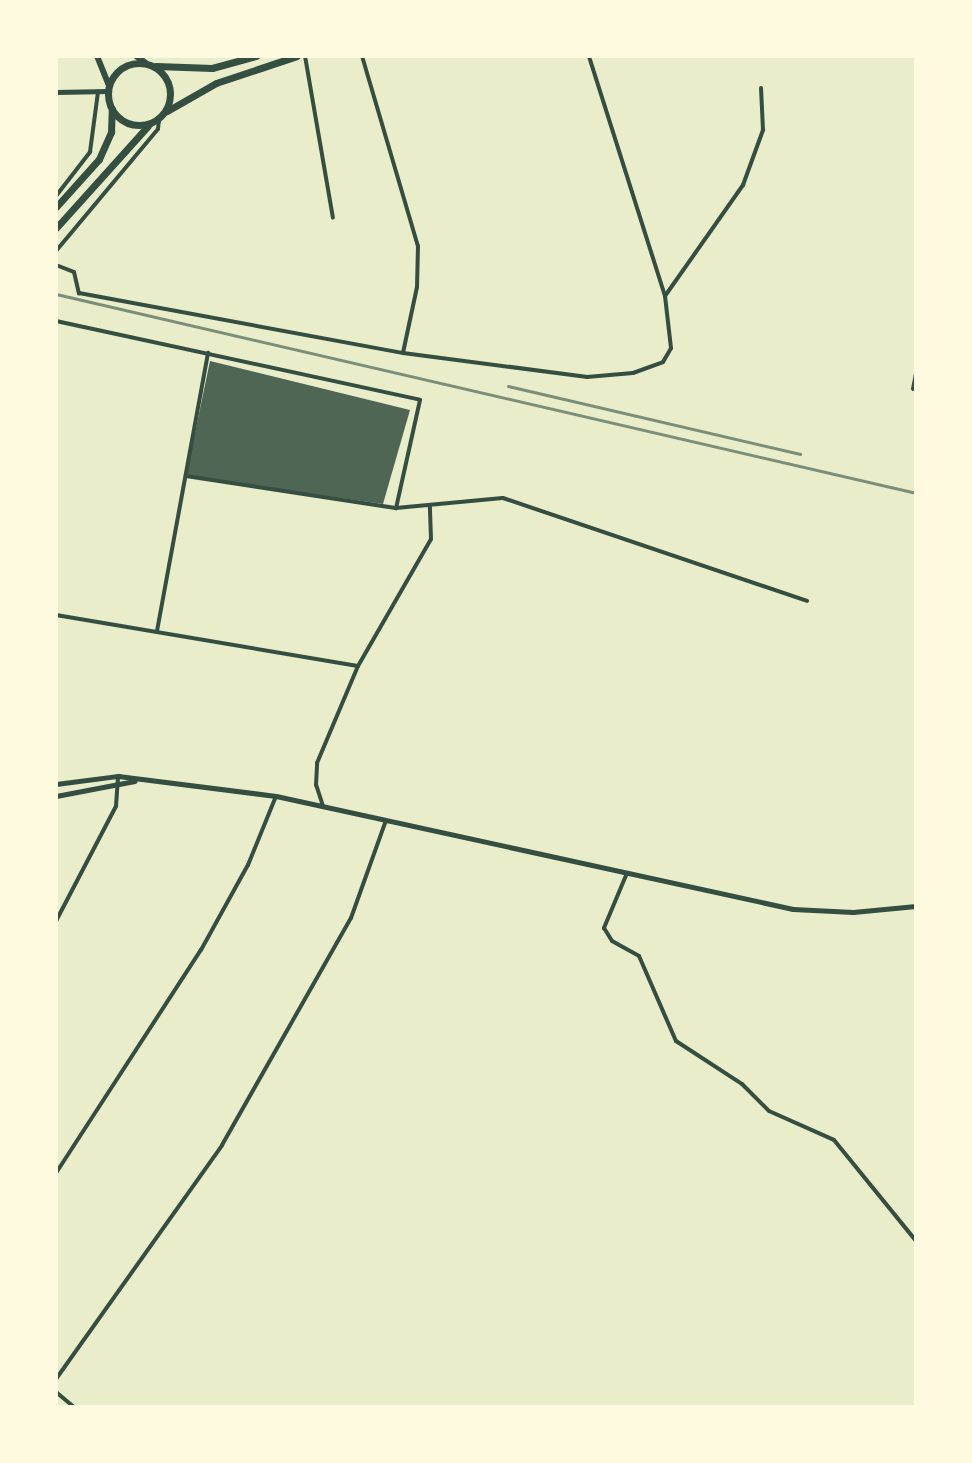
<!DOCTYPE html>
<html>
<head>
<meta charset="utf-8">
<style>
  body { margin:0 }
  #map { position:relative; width:972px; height:1463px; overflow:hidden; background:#e9edc9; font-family:Karla,sans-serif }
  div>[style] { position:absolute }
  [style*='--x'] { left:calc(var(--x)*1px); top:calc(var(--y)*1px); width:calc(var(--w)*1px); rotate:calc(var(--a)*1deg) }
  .building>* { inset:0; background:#4f6655 }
  .minor>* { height:4px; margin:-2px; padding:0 2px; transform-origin:2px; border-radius:2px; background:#344e41 }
  .tertiary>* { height:5px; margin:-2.5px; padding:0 2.5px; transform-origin:2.5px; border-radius:2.5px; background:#344e41 }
  .secondary>* { height:6px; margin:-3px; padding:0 3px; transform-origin:3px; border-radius:3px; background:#344e41 }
  .primary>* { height:7px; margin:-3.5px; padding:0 3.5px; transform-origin:3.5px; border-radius:3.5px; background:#344e41 }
  .primary>.ring { margin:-3.5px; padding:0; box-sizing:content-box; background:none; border:7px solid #344e41; border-radius:50% }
  .rail>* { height:3px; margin:-1.5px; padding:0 1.5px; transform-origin:1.5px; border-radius:1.5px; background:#7c8e77 }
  span { translate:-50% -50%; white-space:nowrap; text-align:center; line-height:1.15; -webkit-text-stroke:8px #fefae0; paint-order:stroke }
  .frame { position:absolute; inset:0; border:58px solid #fefae0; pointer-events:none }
</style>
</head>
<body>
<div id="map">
  <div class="building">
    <div style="clip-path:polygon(210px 361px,410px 410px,383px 504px,186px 476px)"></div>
  </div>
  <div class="minor">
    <div style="--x:305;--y:56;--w:164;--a:80.2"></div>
    <div style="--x:362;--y:56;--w:198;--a:73.6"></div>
    <div style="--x:418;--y:246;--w:41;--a:91.4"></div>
    <div style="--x:417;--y:287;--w:67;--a:102"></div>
    <div style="--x:56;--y:196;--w:56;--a:-52.3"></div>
    <div style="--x:90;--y:152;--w:61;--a:-82.4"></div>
    <div style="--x:56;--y:251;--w:159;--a:-50.1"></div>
    <div style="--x:158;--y:129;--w:10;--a:-84"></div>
    <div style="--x:56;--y:265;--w:19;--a:21"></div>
    <div style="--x:74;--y:272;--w:22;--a:77"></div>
    <div style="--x:79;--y:293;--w:330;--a:10.5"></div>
    <div style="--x:403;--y:353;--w:186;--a:7.4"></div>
    <div style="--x:587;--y:377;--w:46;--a:-5"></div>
    <div style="--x:633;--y:373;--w:32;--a:-20"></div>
    <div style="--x:663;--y:362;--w:16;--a:-60"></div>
    <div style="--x:671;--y:348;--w:52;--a:-96.6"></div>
    <div style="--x:665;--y:296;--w:252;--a:-107.6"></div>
    <div style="--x:665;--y:296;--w:136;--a:-54.9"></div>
    <div style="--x:743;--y:185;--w:59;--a:-70"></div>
    <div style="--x:763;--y:130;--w:42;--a:-92.7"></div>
    <div style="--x:56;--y:321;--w:372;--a:12.2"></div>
    <div style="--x:420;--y:400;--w:111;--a:102.5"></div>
    <div style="--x:913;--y:389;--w:15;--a:-79"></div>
    <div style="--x:186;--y:476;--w:212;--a:8.7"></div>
    <div style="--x:396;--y:508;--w:107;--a:-5.3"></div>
    <div style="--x:503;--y:498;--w:321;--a:18.7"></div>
    <div style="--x:56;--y:615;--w:306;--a:9.6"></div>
    <div style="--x:157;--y:631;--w:283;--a:-79.6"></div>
    <div style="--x:323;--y:806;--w:22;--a:-108"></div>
    <div style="--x:316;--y:785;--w:22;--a:-87"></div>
    <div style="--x:317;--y:763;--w:105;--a:-67.1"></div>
    <div style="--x:358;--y:666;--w:146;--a:-60.1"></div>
    <div style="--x:431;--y:539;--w:32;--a:-92"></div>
    <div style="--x:627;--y:873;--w:60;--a:112.7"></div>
    <div style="--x:604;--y:928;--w:15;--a:58"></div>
    <div style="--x:612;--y:941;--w:31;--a:29"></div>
    <div style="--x:639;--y:956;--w:93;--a:66.5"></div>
    <div style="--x:676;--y:1041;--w:79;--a:33.1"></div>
    <div style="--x:742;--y:1084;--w:38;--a:45"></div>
    <div style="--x:769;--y:1111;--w:71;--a:24"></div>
    <div style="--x:834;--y:1140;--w:130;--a:50.9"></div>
    <div style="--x:56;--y:921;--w:130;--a:-62.4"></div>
    <div style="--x:116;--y:806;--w:30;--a:-86"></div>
    <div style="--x:56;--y:1173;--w:266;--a:-57"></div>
    <div style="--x:201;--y:950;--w:97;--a:-61.1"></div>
    <div style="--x:248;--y:865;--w:74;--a:-67.9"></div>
    <div style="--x:56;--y:1379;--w:287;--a:-54.6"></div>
    <div style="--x:222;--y:1145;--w:261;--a:-60.4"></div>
    <div style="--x:351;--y:918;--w:104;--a:-70.3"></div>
    <div style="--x:56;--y:1392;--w:23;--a:40"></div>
  </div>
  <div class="tertiary">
    <div style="--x:56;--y:92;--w:52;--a:-1.1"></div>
    <div style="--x:56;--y:784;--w:63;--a:-7.4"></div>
    <div style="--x:118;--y:776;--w:159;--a:7.2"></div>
    <div style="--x:276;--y:796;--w:529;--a:12.33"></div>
    <div style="--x:793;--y:909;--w:60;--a:2.9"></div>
    <div style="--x:853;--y:912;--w:63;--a:-5.4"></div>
    <div style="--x:56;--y:796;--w:80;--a:-10.8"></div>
  </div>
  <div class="secondary">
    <div style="--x:97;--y:56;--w:32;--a:68"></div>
    <div style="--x:136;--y:56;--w:12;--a:35"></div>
  </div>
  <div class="primary">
    <div class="ring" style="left:108px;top:63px;width:55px;height:55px"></div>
    <div style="--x:156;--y:66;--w:56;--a:2"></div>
    <div style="--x:212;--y:68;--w:46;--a:-15.3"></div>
    <div style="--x:167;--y:111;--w:56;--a:-29.7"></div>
    <div style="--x:216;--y:83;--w:85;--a:-18.4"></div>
    <div style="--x:56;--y:207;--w:64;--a:-48.1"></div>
    <div style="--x:99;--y:159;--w:30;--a:-66"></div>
    <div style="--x:111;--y:132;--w:23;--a:-88"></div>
    <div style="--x:56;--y:228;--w:137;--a:-48"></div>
  </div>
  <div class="rail">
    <div style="--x:56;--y:294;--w:883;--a:13.03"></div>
    <div style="--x:508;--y:386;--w:300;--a:13.1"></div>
  </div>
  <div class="frame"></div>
</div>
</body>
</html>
